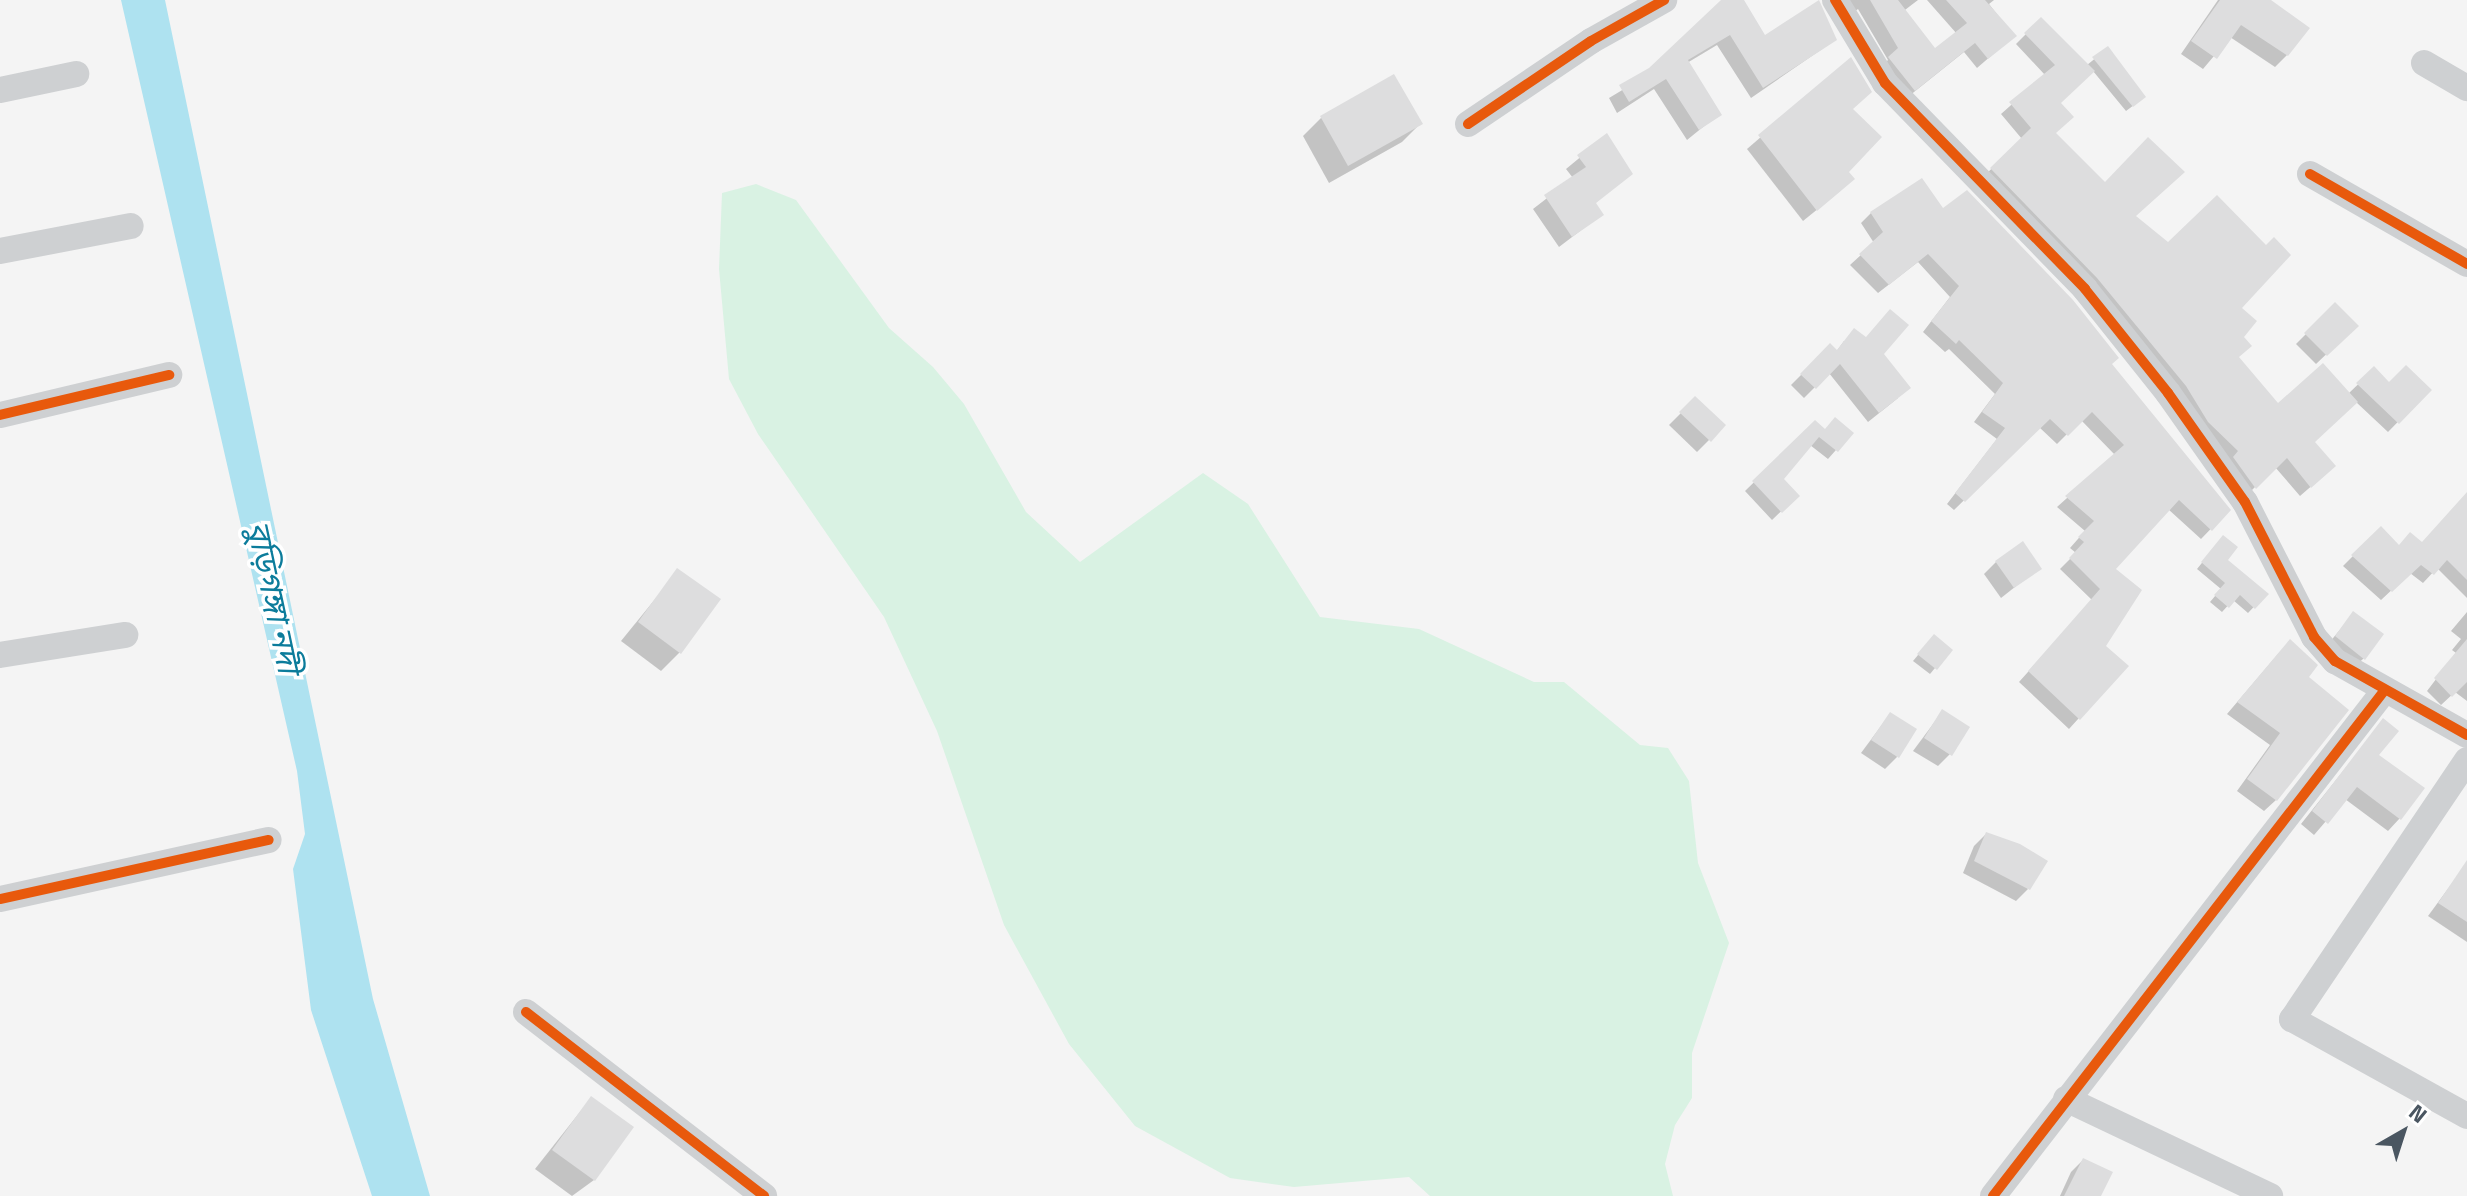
<!DOCTYPE html>
<html>
<head>
<meta charset="utf-8">
<style>
  body { margin:0 }
  #map { position:relative; width:2467px; height:1196px; overflow:hidden; background:#f4f4f4; font-family:"Titillium Web","Noto Sans Bengali",sans-serif }
  div>[style] { position:absolute }
  [style*='--x'] { left:calc(var(--x)*1px); top:calc(var(--y)*1px); width:calc(var(--w)*1px); rotate:calc(var(--a)*1deg) }
  .green>* { inset:0; background:#d9f2e3 }
  .water>* { inset:0; background:#aee2f0 }
  .shadow>* { inset:0; background:#0003 }
  .building>* { inset:0; background:#ddddde }
  .minor>* { height:26px; margin:-13px; padding:0 13px; transform-origin:13px; border-radius:13px; background:#ced0d2 }
  .cycleway>* { height:10px; margin:-5px; padding:0 5px; transform-origin:5px; border-radius:5px; background:#e8590c }
  span { translate:-50% -50%; white-space:nowrap; text-align:center; line-height:1.15; -webkit-text-stroke:7px #fff; paint-order:stroke }
  .water-label { font-size:32px; color:#0c7c9b; font-style:italic }
  .north { position:absolute; left:2363px; top:1092px; width:80px; height:80px; -webkit-text-stroke:6px #fff; paint-order:stroke; rotate:39deg; font-size:22px; font-weight:700; line-height:32px; text-align:center; color:#4a5661 }
  .north::after { content:''; display:block; margin:auto; width:28px; height:36px; background:#4a5661; clip-path:polygon(50% 0,100% 100%,50% 72%,0 100%) }
</style>
</head>
<body>
<div id="map">
  <div class="green">
    <div style="clip-path:polygon(756px 184px,796px 200px,889px 328px,933px 367px,964px 404px,1026px 512px,1080px 562px,1203px 473px,1248px 504px,1320px 617px,1419px 629px,1534px 682px,1564px 682px,1640px 745px,1668px 748px,1689px 781px,1698px 863px,1729px 943px,1692px 1053px,1692px 1098px,1675px 1125px,1665px 1164px,1673px 1196px,1430px 1196px,1409px 1177px,1294px 1187px,1230px 1178px,1135px 1126px,1069px 1044px,1004px 925px,937px 731px,884px 617px,758px 434px,729px 379px,719px 269px,722px 193px)"></div>
  </div>
  <div class="water">
    <div style="clip-path:polygon(121px 0,165px 0,373px 999px,430px 1196px,372px 1196px,311px 1010px,293px 869px,305px 834px,297px 771px)"></div>
  </div>
  <div class="shadow">
    <div style="clip-path:polygon(1725px 0,1742px 0,1764px 38px,1818px 2px,1835px 40px,1751px 98px,1717px 45px,1687px 63px,1719px 114px,1687px 140px,1654px 89px,1617px 113px,1609px 98px,1644px 77px)"></div>
    <div style="clip-path:polygon(1836px 0,1918px 0,1901px 13px,1935px 51px,1957px 34px,1927px 0,1994px 0,1989px 4px,2014px 36px,1977px 68px,1964px 52px,1904px 100px,1879px 69px,1888px 60px,1858px 9px,1847px 17px)"></div>
    <div style="clip-path:polygon(2218px 0,2267px 0,2287px 55px,2275px 67px,2230px 37px,2203px 69px,2181px 54px)"></div>
    <div style="clip-path:polygon(2041px 19px,2087px 65px,2107px 49px,2138px 102px,2126px 111px,2093px 71px,2058px 104px,2054px 134px,2134px 216px,2239px 308px,2237px 358px,2278px 406px,2348px 394px,2374px 369px,2389px 385px,2429px 390px,2388px 432px,2356px 402px,2313px 442px,2323px 476px,2300px 496px,2275px 467px,2244px 498px,1981px 179px,2022px 139px,2001px 114px,2045px 75px,2016px 44px)"></div>
    <div style="clip-path:polygon(1850px 60px,1851px 110px,1840px 191px,1803px 221px,1747px 149px)"></div>
    <div style="clip-path:polygon(1321px 118px,1420px 124px,1402px 142px,1329px 183px,1303px 136px)"></div>
    <div style="clip-path:polygon(1606px 136px,1631px 173px,1594px 204px,1601px 215px,1559px 247px,1533px 209px,1573px 178px,1566px 169px)"></div>
    <div style="clip-path:polygon(1943px 211px,2110px 364px,2229px 510px,2201px 539px,2168px 509px,2113px 570px,2104px 647px,2126px 666px,2069px 729px,2019px 682px,2092px 600px,2060px 569px,2076px 553px,2070px 548px,2085px 531px,2057px 507px,2115px 455px,2081px 420px,2057px 444px,2039px 427px,1954px 510px,1947px 504px,1997px 439px,1974px 422px,1995px 394px,1949px 349px,1945px 352px,1923px 332px,1950px 297px,1918px 262px,1878px 293px,1850px 265px,1874px 243px,1861px 223px,1871px 213px)"></div>
    <div style="clip-path:polygon(2335px 305px,2356px 326px,2316px 364px,2296px 344px)"></div>
    <div style="clip-path:polygon(1844px 341px,1882px 354px,1898px 398px,1868px 422px,1829px 373px,1804px 398px,1791px 385px,1830px 346px,1836px 352px)"></div>
    <div style="clip-path:polygon(1695px 399px,1723px 426px,1697px 452px,1669px 425px)"></div>
    <div style="clip-path:polygon(1815px 423px,1824px 431px,1851px 433px,1828px 459px,1810px 445px,1781px 479px,1797px 496px,1772px 520px,1745px 491px)"></div>
    <div style="clip-path:polygon(2467px 505px,2467px 598px,2437px 568px,2423px 583px,2410px 573px,2381px 600px,2343px 566px,2381px 528px,2399px 547px,2422px 544px)"></div>
    <div style="clip-path:polygon(2218px 543px,2225px 560px,2266px 594px,2248px 613px,2233px 600px,2222px 612px,2210px 602px,2221px 589px,2197px 569px)"></div>
    <div style="clip-path:polygon(1996px 562px,2039px 568px,2001px 598px,1984px 574px)"></div>
    <div style="clip-path:polygon(678px 571px,680px 652px,661px 671px,621px 641px)"></div>
    <div style="clip-path:polygon(2467px 612px,2467px 701px,2455px 692px,2441px 705px,2427px 691px,2456px 653px,2452px 650px,2461px 639px,2451px 631px)"></div>
    <div style="clip-path:polygon(2353px 614px,2364px 658px,2351px 670px,2324px 649px)"></div>
    <div style="clip-path:polygon(1929px 642px,1950px 650px,1930px 674px,1913px 661px)"></div>
    <div style="clip-path:polygon(2279px 653px,2306px 677px,2276px 800px,2264px 811px,2237px 791px,2270px 745px,2227px 714px)"></div>
    <div style="clip-path:polygon(1942px 712px,1950px 754px,1938px 766px,1913px 751px)"></div>
    <div style="clip-path:polygon(1890px 714px,1897px 757px,1885px 769px,1861px 753px)"></div>
    <div style="clip-path:polygon(2383px 721px,2376px 755px,2400px 818px,2388px 831px,2345px 799px,2314px 835px,2301px 824px)"></div>
    <div style="clip-path:polygon(1986px 834px,2028px 889px,2016px 901px,1963px 873px,1974px 846px)"></div>
    <div style="clip-path:polygon(2464px 867px,2467px 869px,2467px 942px,2428px 916px)"></div>
    <div style="clip-path:polygon(591px 1098px,594px 1180px,572px 1196px,535px 1169px)"></div>
    <div style="clip-path:polygon(2083px 1160px,2099px 1196px,2060px 1196px,2071px 1172px)"></div>
  </div>
  <div class="building">
    <div style="clip-path:polygon(1721px 0,1744px 0,1765px 35px,1819px 0,1837px 40px,1763px 88px,1730px 35px,1688px 60px,1722px 115px,1699px 130px,1666px 79px,1629px 102px,1619px 85px,1649px 68px)"></div>
    <div style="clip-path:polygon(1870px 0,1898px 0,1935px 48px,1967px 23px,1946px 0,1985px 0,2017px 36px,1988px 59px,1975px 43px,1915px 91px,1888px 57px,1898px 48px)"></div>
    <div style="clip-path:polygon(2220px 0,2271px 0,2310px 28px,2288px 56px,2241px 25px,2217px 59px,2191px 41px)"></div>
    <div style="clip-path:polygon(2041px 17px,2095px 71px,2061px 103px,2074px 117px,2056px 133px,2105px 182px,2148px 137px,2185px 172px,2136px 216px,2168px 242px,2217px 195px,2266px 245px,2274px 237px,2291px 255px,2242px 308px,2257px 321px,2244px 337px,2252px 346px,2239px 357px,2278px 403px,2323px 363px,2358px 402px,2315px 442px,2336px 466px,2311px 488px,2287px 458px,2256px 489px,2233px 457px,2238px 451px,2208px 422px,2186px 386px,2097px 278px,1990px 168px,2031px 128px,2009px 102px,2055px 65px,2024px 33px)"></div>
    <div style="clip-path:polygon(2108px 46px,2146px 97px,2133px 107px,2092px 57px)"></div>
    <div style="clip-path:polygon(1851px 57px,1872px 92px,1853px 109px,1882px 137px,1849px 172px,1855px 179px,1817px 211px,1758px 135px)"></div>
    <div style="clip-path:polygon(1394px 74px,1423px 124px,1348px 166px,1320px 116px)"></div>
    <div style="clip-path:polygon(1607px 133px,1633px 174px,1596px 203px,1604px 215px,1572px 237px,1544px 195px,1586px 167px,1577px 155px)"></div>
    <div style="clip-path:polygon(1922px 178px,1943px 208px,1967px 190px,2073px 300px,2119px 358px,2112px 364px,2231px 510px,2212px 531px,2179px 500px,2116px 569px,2142px 590px,2106px 646px,2129px 666px,2080px 720px,2028px 671px,2100px 589px,2069px 558px,2084px 542px,2078px 537px,2094px 521px,2065px 496px,2124px 445px,2092px 412px,2068px 436px,2050px 419px,1965px 502px,1955px 493px,2005px 428px,1982px 412px,2003px 383px,1959px 340px,1956px 344px,1931px 321px,1959px 286px,1928px 254px,1889px 285px,1859px 254px,1883px 232px,1870px 212px)"></div>
    <div style="clip-path:polygon(2335px 302px,2359px 326px,2327px 356px,2304px 333px)"></div>
    <div style="clip-path:polygon(1890px 309px,1909px 325px,1884px 354px,1911px 388px,1879px 413px,1840px 364px,1816px 389px,1800px 374px,1830px 343px,1837px 350px,1854px 328px,1866px 337px)"></div>
    <div style="clip-path:polygon(2406px 365px,2432px 390px,2399px 424px,2356px 383px,2374px 366px,2389px 382px)"></div>
    <div style="clip-path:polygon(1695px 396px,1726px 425px,1711px 442px,1679px 412px)"></div>
    <div style="clip-path:polygon(1835px 417px,1854px 433px,1838px 452px,1819px 437px,1784px 479px,1800px 496px,1782px 513px,1752px 481px,1815px 420px,1825px 429px)"></div>
    <div style="clip-path:polygon(2467px 492px,2467px 580px,2447px 560px,2434px 575px,2421px 565px,2392px 592px,2351px 555px,2381px 526px,2399px 545px,2410px 532px,2422px 542px)"></div>
    <div style="clip-path:polygon(2223px 535px,2238px 547px,2228px 560px,2269px 594px,2255px 609px,2240px 595px,2229px 608px,2214px 595px,2225px 583px,2201px 562px)"></div>
    <div style="clip-path:polygon(2023px 541px,2042px 569px,2014px 588px,1995px 561px)"></div>
    <div style="clip-path:polygon(677px 568px,721px 599px,681px 654px,638px 622px)"></div>
    <div style="clip-path:polygon(2353px 611px,2384px 634px,2365px 660px,2335px 636px)"></div>
    <div style="clip-path:polygon(1934px 634px,1953px 650px,1937px 670px,1917px 654px)"></div>
    <div style="clip-path:polygon(2290px 639px,2318px 665px,2309px 677px,2349px 710px,2277px 801px,2247px 779px,2280px 733px,2237px 702px)"></div>
    <div style="clip-path:polygon(2467px 639px,2467px 682px,2452px 697px,2434px 678px)"></div>
    <div style="clip-path:polygon(1942px 709px,1970px 727px,1952px 756px,1924px 738px)"></div>
    <div style="clip-path:polygon(1890px 712px,1917px 729px,1899px 758px,1871px 740px)"></div>
    <div style="clip-path:polygon(2383px 718px,2399px 731px,2379px 755px,2425px 788px,2401px 820px,2357px 787px,2328px 824px,2312px 811px)"></div>
    <div style="clip-path:polygon(1986px 832px,2020px 844px,2048px 861px,2030px 890px,1974px 861px)"></div>
    <div style="clip-path:polygon(2467px 860px,2467px 922px,2438px 903px)"></div>
    <div style="clip-path:polygon(591px 1096px,634px 1127px,595px 1181px,552px 1150px)"></div>
    <div style="clip-path:polygon(2083px 1158px,2113px 1172px,2101px 1196px,2064px 1196px)"></div>
  </div>
  <div class="minor">
    <div style="--x:1835;--y:0;--w:97;--a:58.9"></div>
    <div style="--x:1885;--y:83;--w:287;--a:45.8"></div>
    <div style="--x:2085;--y:289;--w:133;--a:51.4"></div>
    <div style="--x:2168;--y:393;--w:133;--a:54.8"></div>
    <div style="--x:2245;--y:502;--w:152;--a:62.9"></div>
    <div style="--x:2314;--y:637;--w:32;--a:49"></div>
    <div style="--x:2335;--y:661;--w:151;--a:29.3"></div>
    <div style="--x:2424;--y:63;--w:50;--a:30.2"></div>
    <div style="--x:0;--y:90;--w:78;--a:-11.9"></div>
    <div style="--x:1468;--y:124;--w:148;--a:-34"></div>
    <div style="--x:1591;--y:41;--w:84;--a:-29.3"></div>
    <div style="--x:2310;--y:174;--w:181;--a:29.8"></div>
    <div style="--x:0;--y:251;--w:133;--a:-10.8"></div>
    <div style="--x:0;--y:415;--w:174;--a:-13.3"></div>
    <div style="--x:0;--y:655;--w:127;--a:-9.1"></div>
    <div style="--x:2467;--y:760;--w:313;--a:124"></div>
    <div style="--x:2292;--y:1019;--w:200;--a:29"></div>
    <div style="--x:0;--y:899;--w:275;--a:-12.4"></div>
    <div style="--x:526;--y:1012;--w:301;--a:37.7"></div>
    <div style="--x:2066;--y:1099;--w:226;--a:25.4"></div>
    <div style="--x:1993;--y:1196;--w:639;--a:-52.25"></div>
  </div>
  <div class="cycleway">
    <div style="--x:1835;--y:0;--w:97;--a:58.9"></div>
    <div style="--x:1885;--y:83;--w:287;--a:45.8"></div>
    <div style="--x:2085;--y:289;--w:133;--a:51.4"></div>
    <div style="--x:2168;--y:393;--w:133;--a:54.8"></div>
    <div style="--x:2245;--y:502;--w:152;--a:62.9"></div>
    <div style="--x:2314;--y:637;--w:32;--a:49"></div>
    <div style="--x:2335;--y:661;--w:151;--a:29.3"></div>
    <div style="--x:1468;--y:124;--w:148;--a:-34"></div>
    <div style="--x:1591;--y:41;--w:84;--a:-29.3"></div>
    <div style="--x:2310;--y:174;--w:181;--a:29.8"></div>
    <div style="--x:0;--y:415;--w:174;--a:-13.3"></div>
    <div style="--x:0;--y:899;--w:275;--a:-12.4"></div>
    <div style="--x:526;--y:1012;--w:301;--a:37.7"></div>
    <div style="--x:1993;--y:1196;--w:639;--a:-52.25"></div>
  </div>
  <div class="water-label">
    <span style="left:274px;top:597px;rotate:78deg">বুড়িগঙ্গা নদী</span>
  </div>
  <div class="north">N</div>
</div>
</body>
</html>
